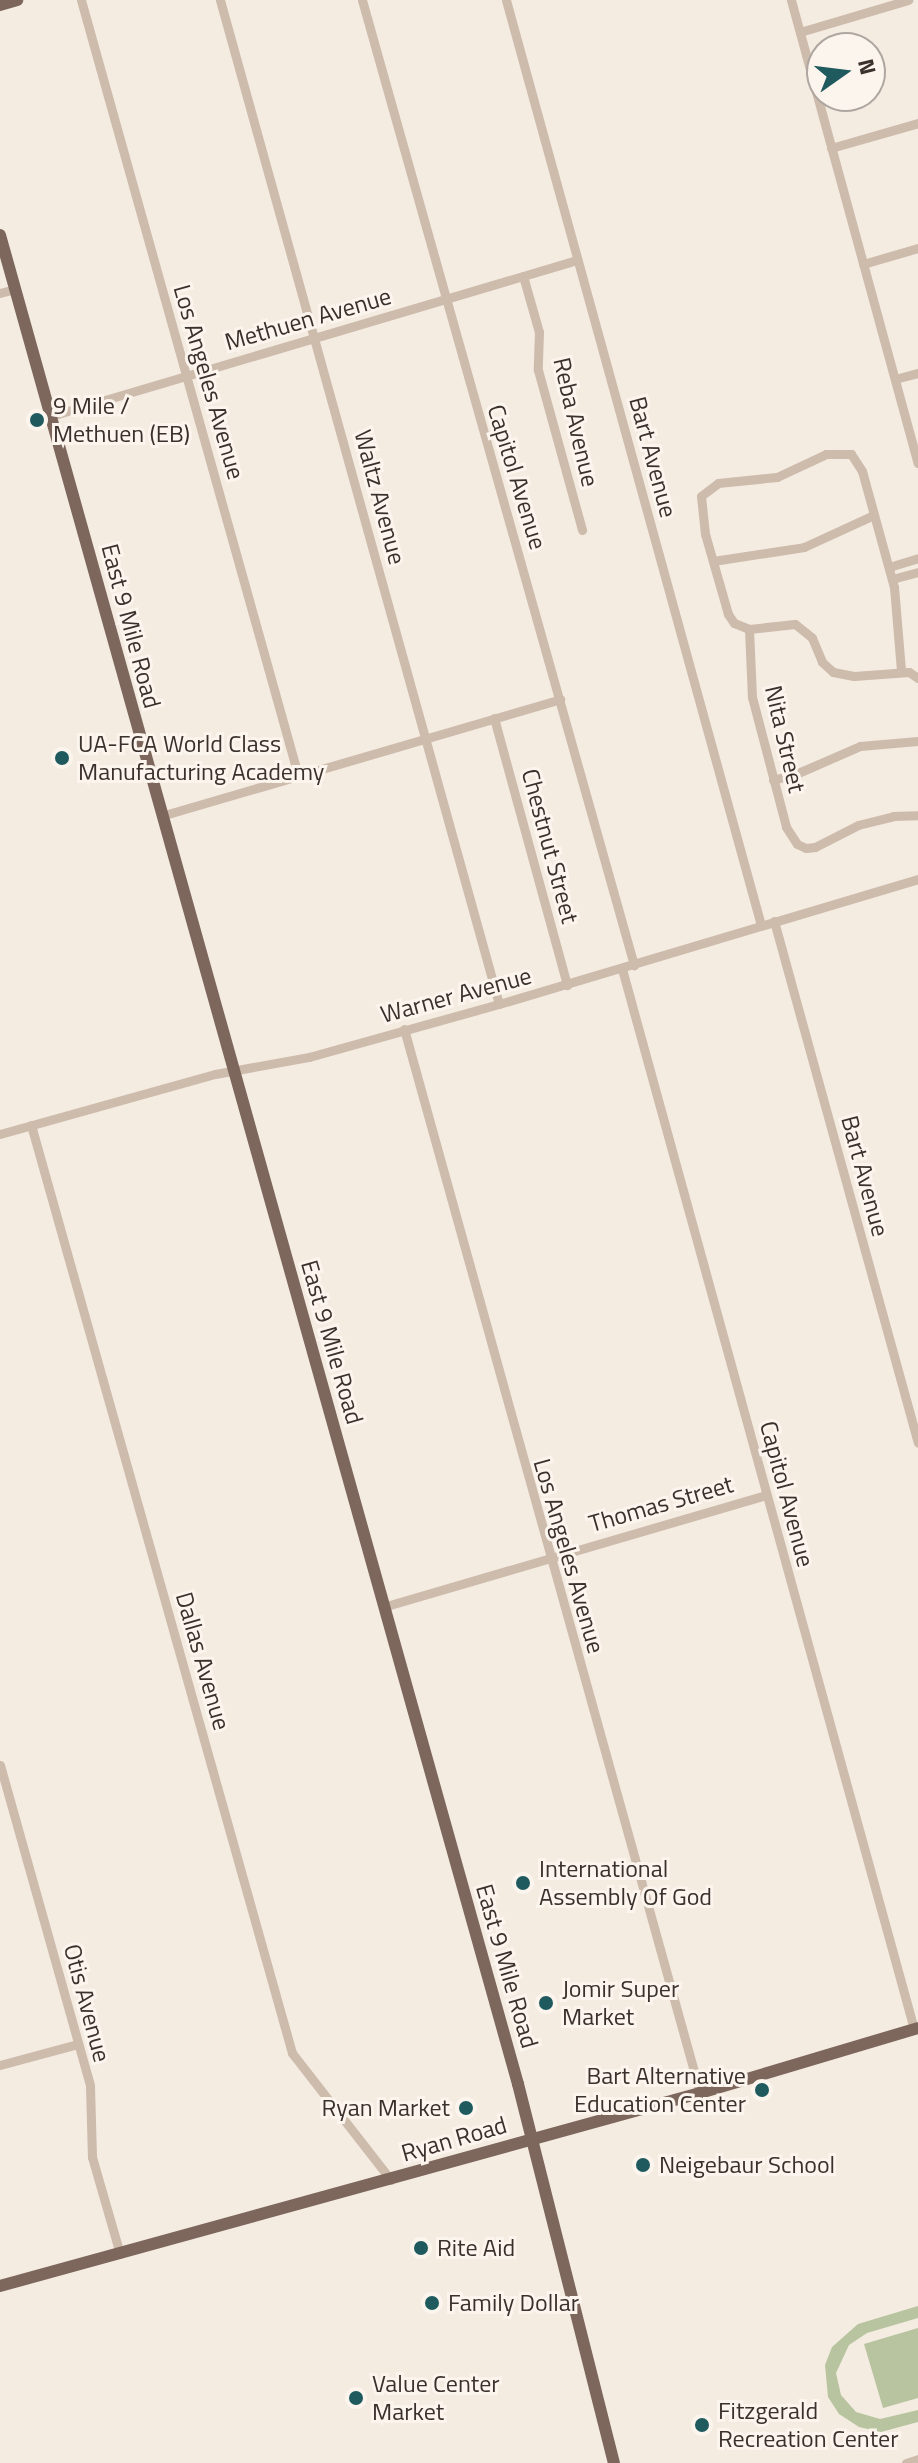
<!DOCTYPE html>
<html>
<head>
<meta charset="utf-8">
<style>
  body { margin:0 }
  #map { position:relative; width:918px; height:2463px; overflow:hidden; background:#f4ebe1; font-family:"Titillium Web",sans-serif }
  div>[style] { position:absolute }
  [style*='--x'] { left:calc(var(--x)*1px); top:calc(var(--y)*1px); width:calc(var(--w)*1px); rotate:calc(var(--a)*1deg) }
  .green>* { inset:0; background:#b8c4a0 }
  .minor>* { height:9px; margin:-4.5px; padding:0 4.5px; transform-origin:4.5px; border-radius:4.5px; background:#cdbbac }
  .major>* { height:12px; margin:-6px; padding:0 6px; transform-origin:6px; border-radius:6px; background:#7d675c }
  .dots>* { width:22px; height:22px; translate:-50% -50%; box-sizing:border-box; border:4px solid #fbf5ee; border-radius:50% }
  span { translate:-50% -50%; white-space:nowrap; text-align:center; line-height:1.15; -webkit-text-stroke:6px #fbf5ee; paint-order:stroke }
  .street-label { font-size:24px; color:#3b302b }
  .poi-label { font-size:24px; color:#3b302b }
  .left { translate:0 -50%; text-align:left }
  .right { translate:-100% -50%; text-align:right }
  .north { position:absolute; left:806px; top:32px; width:80px; height:80px; box-sizing:border-box; background:#fbf5ee; border:2px solid #aea6a0; border-radius:50%; rotate:76deg; font-size:22px; font-weight:700; line-height:32px; text-align:center; color:#3b302b }
  .north::after { content:''; display:block; margin:auto; width:28px; height:36px; background:#1f5a5e; clip-path:polygon(50% 0,100% 100%,50% 72%,0 100%) }
</style>
</head>
<body>
<div id="map">
  <div class="green">
    <div style="clip-path:polygon(918px 2306px,918px 2318px,867px 2333px,849px 2345px,836px 2373px,841px 2395px,856px 2412px,880px 2419px,918px 2410px,918px 2422px,881px 2432px,859px 2427px,839px 2414px,828px 2397px,825px 2365px,832px 2347px,858px 2324px)"></div>
    <div style="clip-path:polygon(918px 2328px,918px 2398px,883px 2408px,864px 2344px)"></div>
  </div>
  <div class="minor">
    <div style="--x:81;--y:0;--w:805;--a:74.36"></div>
    <div style="--x:220;--y:0;--w:1042;--a:74.47"></div>
    <div style="--x:362;--y:0;--w:1003;--a:74.26"></div>
    <div style="--x:506;--y:0;--w:960;--a:74.59"></div>
    <div style="--x:791;--y:0;--w:480;--a:74.7"></div>
    <div style="--x:800;--y:32;--w:113;--a:-16.5"></div>
    <div style="--x:831;--y:148;--w:91;--a:-16"></div>
    <div style="--x:863;--y:264;--w:57;--a:-16.2"></div>
    <div style="--x:523;--y:276;--w:58;--a:74.1"></div>
    <div style="--x:539;--y:332;--w:38;--a:92"></div>
    <div style="--x:538;--y:370;--w:166;--a:74.6"></div>
    <div style="--x:0;--y:293;--w:16;--a:-15"></div>
    <div style="--x:895;--y:379;--w:24;--a:-15"></div>
    <div style="--x:51;--y:416;--w:549;--a:-16.52"></div>
    <div style="--x:713;--y:561;--w:92;--a:-8.7"></div>
    <div style="--x:804;--y:547;--w:77;--a:-24.6"></div>
    <div style="--x:889;--y:567;--w:30;--a:-17"></div>
    <div style="--x:892;--y:579;--w:27;--a:-15"></div>
    <div style="--x:749;--y:629;--w:16;--a:-158"></div>
    <div style="--x:734;--y:623;--w:11;--a:-124"></div>
    <div style="--x:728;--y:614;--w:83;--a:-106"></div>
    <div style="--x:705;--y:534;--w:38;--a:-96"></div>
    <div style="--x:701;--y:496;--w:21;--a:-37"></div>
    <div style="--x:718;--y:483;--w:59;--a:-5.8"></div>
    <div style="--x:777;--y:477;--w:54;--a:-25.1"></div>
    <div style="--x:826;--y:454;--w:25;--a:0"></div>
    <div style="--x:851;--y:454;--w:20;--a:57"></div>
    <div style="--x:862;--y:471;--w:120;--a:74.6"></div>
    <div style="--x:894;--y:587;--w:84;--a:85.2"></div>
    <div style="--x:749;--y:629;--w:68;--a:87.5"></div>
    <div style="--x:752;--y:697;--w:134;--a:75.3"></div>
    <div style="--x:786;--y:827;--w:20;--a:57"></div>
    <div style="--x:797;--y:844;--w:10;--a:24"></div>
    <div style="--x:806;--y:848;--w:9;--a:-6"></div>
    <div style="--x:815;--y:847;--w:48;--a:-27.1"></div>
    <div style="--x:858;--y:825;--w:36;--a:-14"></div>
    <div style="--x:893;--y:816;--w:25;--a:-2"></div>
    <div style="--x:749;--y:629;--w:46;--a:-6.2"></div>
    <div style="--x:795;--y:624;--w:22;--a:39"></div>
    <div style="--x:812;--y:638;--w:26;--a:67"></div>
    <div style="--x:822;--y:662;--w:15;--a:42"></div>
    <div style="--x:833;--y:672;--w:21;--a:11"></div>
    <div style="--x:854;--y:676;--w:55;--a:-4.2"></div>
    <div style="--x:909;--y:672;--w:11;--a:34"></div>
    <div style="--x:494;--y:718;--w:277;--a:74.7"></div>
    <div style="--x:773;--y:780;--w:26;--a:-16"></div>
    <div style="--x:798;--y:773;--w:68;--a:-23.5"></div>
    <div style="--x:860;--y:746;--w:58;--a:-4.9"></div>
    <div style="--x:161;--y:816;--w:416;--a:-16.3"></div>
    <div style="--x:774;--y:921;--w:541;--a:74.58"></div>
    <div style="--x:622;--y:969;--w:1099;--a:74.6"></div>
    <div style="--x:404;--y:1029;--w:1104;--a:74.45"></div>
    <div style="--x:31;--y:1125;--w:964;--a:74.29"></div>
    <div style="--x:292;--y:2053;--w:161;--a:52.1"></div>
    <div style="--x:0;--y:1134;--w:223;--a:-15.6"></div>
    <div style="--x:215;--y:1074;--w:96;--a:-10.3"></div>
    <div style="--x:309;--y:1057;--w:197;--a:-15.6"></div>
    <div style="--x:499;--y:1004;--w:437;--a:-16.6"></div>
    <div style="--x:383;--y:1607;--w:399;--a:-16.3"></div>
    <div style="--x:0;--y:1765;--w:333;--a:74.3"></div>
    <div style="--x:90;--y:2086;--w:71;--a:88.4"></div>
    <div style="--x:92;--y:2157;--w:101;--a:73.9"></div>
    <div style="--x:0;--y:2065;--w:81;--a:-15.1"></div>
    <div style="--x:906;--y:2463;--w:13;--a:-18"></div>
  </div>
  <div class="major">
    <div style="--x:0;--y:5;--w:18;--a:-16"></div>
    <div style="--x:0;--y:235;--w:1920;--a:74.35"></div>
    <div style="--x:518;--y:2084;--w:391;--a:75.8"></div>
    <div style="--x:0;--y:2286;--w:726;--a:-15.41"></div>
    <div style="--x:700;--y:2093;--w:227;--a:-16.6"></div>
  </div>
  <div class="dots">
    <div style="left:37px;top:420px;background:#1f5a5e"></div>
    <div style="left:62px;top:758px;background:#1f5a5e"></div>
    <div style="left:523px;top:1883px;background:#1f5a5e"></div>
    <div style="left:546px;top:2003px;background:#1f5a5e"></div>
    <div style="left:762px;top:2090px;background:#1f5a5e"></div>
    <div style="left:466px;top:2108px;background:#1f5a5e"></div>
    <div style="left:643px;top:2165px;background:#1f5a5e"></div>
    <div style="left:421px;top:2248px;background:#1f5a5e"></div>
    <div style="left:432px;top:2303px;background:#1f5a5e"></div>
    <div style="left:356px;top:2398px;background:#1f5a5e"></div>
    <div style="left:702px;top:2425px;background:#1f5a5e"></div>
  </div>
  <div class="street-label">
    <span style="left:308px;top:319px;rotate:-16deg">Methuen Avenue</span>
    <span style="left:209px;top:382px;rotate:74deg">Los Angeles Avenue</span>
    <span style="left:576px;top:422px;rotate:77deg">Reba Avenue</span>
    <span style="left:653px;top:457px;rotate:75deg">Bart Avenue</span>
    <span style="left:517px;top:477px;rotate:73deg">Capitol Avenue</span>
    <span style="left:380px;top:497px;rotate:75deg">Waltz Avenue</span>
    <span style="left:131px;top:626px;rotate:75deg">East 9 Mile Road</span>
    <span style="left:785px;top:739px;rotate:77deg">Nita Street</span>
    <span style="left:550px;top:846px;rotate:75deg">Chestnut Street</span>
    <span style="left:456px;top:995px;rotate:-15deg">Warner Avenue</span>
    <span style="left:865px;top:1176px;rotate:75deg">Bart Avenue</span>
    <span style="left:332px;top:1342px;rotate:74deg">East 9 Mile Road</span>
    <span style="left:787px;top:1494px;rotate:75deg">Capitol Avenue</span>
    <span style="left:661px;top:1504px;rotate:-16deg">Thomas Street</span>
    <span style="left:569px;top:1556px;rotate:74deg">Los Angeles Avenue</span>
    <span style="left:203px;top:1661px;rotate:74deg">Dallas Avenue</span>
    <span style="left:507px;top:1966px;rotate:74deg">East 9 Mile Road</span>
    <span style="left:87px;top:2003px;rotate:75deg">Otis Avenue</span>
    <span style="left:454px;top:2139px;rotate:-16deg">Ryan Road</span>
  </div>
  <div class="poi-label">
    <span class="left" style="left:53px;top:420px">9 Mile /<br>Methuen (EB)</span>
    <span class="left" style="left:78px;top:758px">UA-FCA World Class<br>Manufacturing Academy</span>
    <span class="left" style="left:539px;top:1883px">International<br>Assembly Of God</span>
    <span class="left" style="left:562px;top:2003px">Jomir Super<br>Market</span>
    <span class="right" style="left:746px;top:2090px">Bart Alternative<br>Education Center</span>
    <span class="right" style="left:450px;top:2108px">Ryan Market</span>
    <span class="left" style="left:659px;top:2165px">Neigebaur School</span>
    <span class="left" style="left:437px;top:2248px">Rite Aid</span>
    <span class="left" style="left:448px;top:2303px">Family Dollar</span>
    <span class="left" style="left:372px;top:2398px">Value Center<br>Market</span>
    <span class="left" style="left:718px;top:2425px">Fitzgerald<br>Recreation Center</span>
  </div>
  <div class="north">N</div>
</div>
</body>
</html>
